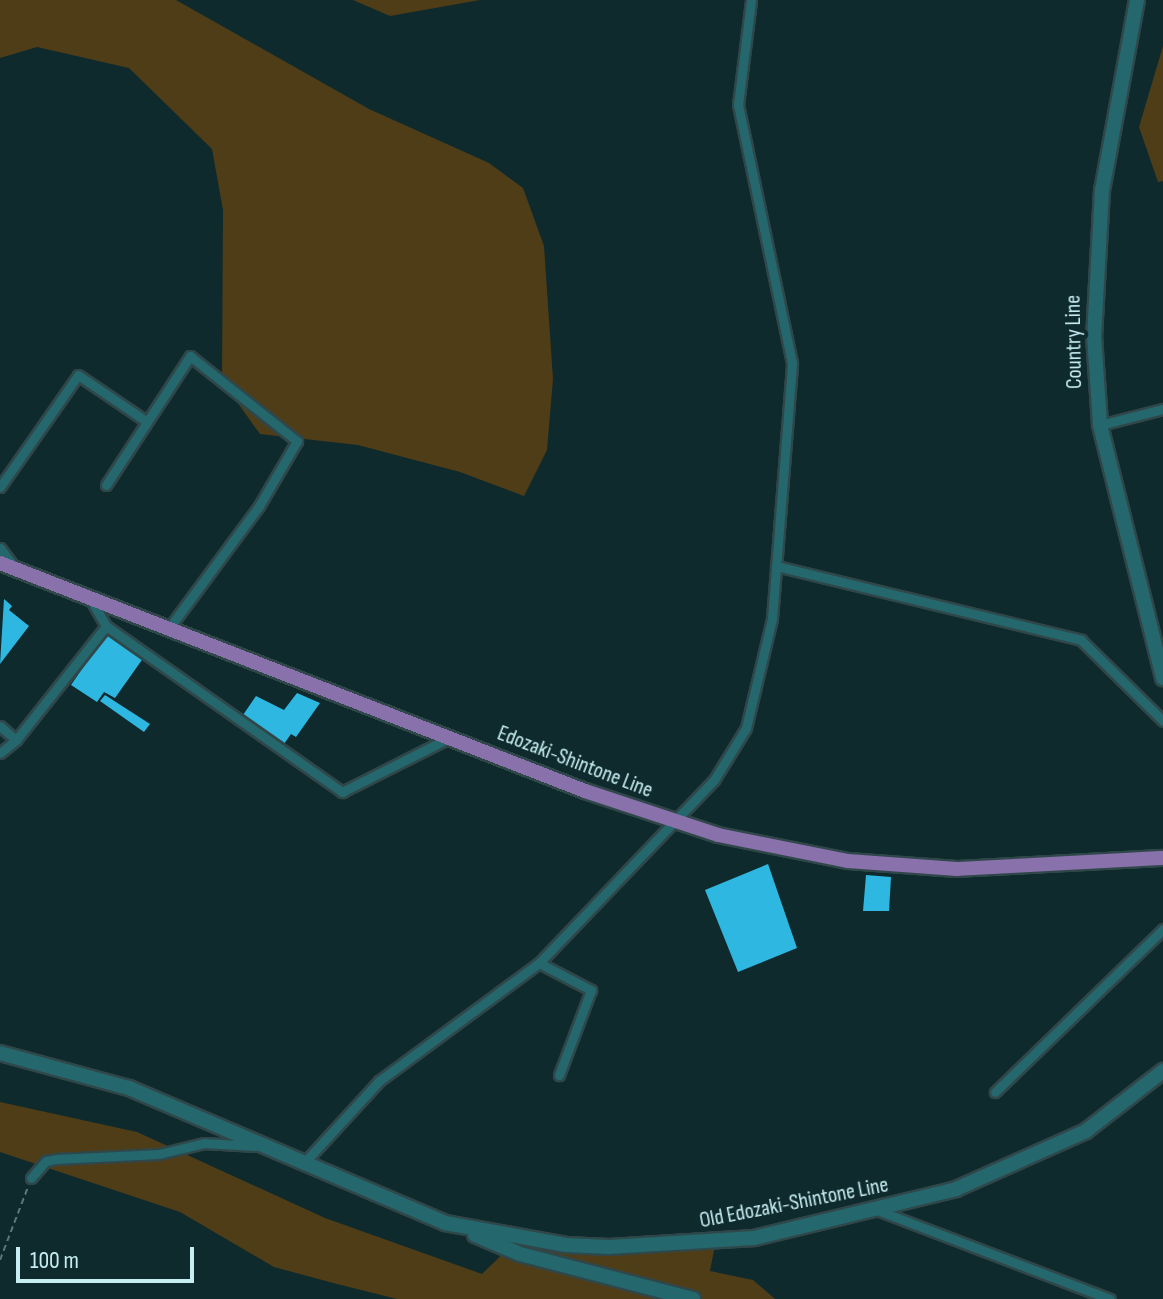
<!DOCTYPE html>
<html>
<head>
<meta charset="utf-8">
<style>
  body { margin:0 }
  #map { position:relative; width:1163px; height:1299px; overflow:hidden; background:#0f2a2d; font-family:"Sofia Sans Condensed",sans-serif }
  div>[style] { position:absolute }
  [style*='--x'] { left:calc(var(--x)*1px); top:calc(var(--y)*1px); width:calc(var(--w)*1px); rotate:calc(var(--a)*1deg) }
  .green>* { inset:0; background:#4f3d17 }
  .building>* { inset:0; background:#2eb7e1 }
  .path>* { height:2px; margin-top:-1px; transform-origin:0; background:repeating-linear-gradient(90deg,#58787b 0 6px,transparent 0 10px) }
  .roads { filter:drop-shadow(2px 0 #30474a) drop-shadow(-2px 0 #30474a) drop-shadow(0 2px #30474a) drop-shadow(0 -2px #30474a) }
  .street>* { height:9px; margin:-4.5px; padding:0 4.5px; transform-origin:4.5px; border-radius:4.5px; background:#24676d }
  .secondary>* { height:14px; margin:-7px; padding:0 7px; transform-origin:7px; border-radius:7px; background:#24676d }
  .primary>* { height:14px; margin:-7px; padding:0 7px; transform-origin:7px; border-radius:7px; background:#8971ab }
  span { translate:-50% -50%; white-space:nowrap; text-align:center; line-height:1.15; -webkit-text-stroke:8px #0f2a2d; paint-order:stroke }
  .street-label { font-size:22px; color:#c6edf2 }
  .scale { position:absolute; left:16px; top:1247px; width:178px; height:36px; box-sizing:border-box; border:4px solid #c6edf2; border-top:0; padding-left:10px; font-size:24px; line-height:28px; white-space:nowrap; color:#c6edf2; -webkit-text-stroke:6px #0f2a2d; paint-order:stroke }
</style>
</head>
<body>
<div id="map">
  <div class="green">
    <div style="clip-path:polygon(0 0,176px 0,369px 109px,489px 163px,523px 188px,544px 246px,553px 379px,547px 450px,524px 496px,460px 472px,358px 445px,260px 434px,222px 381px,223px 210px,212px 149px,129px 68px,37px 47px,0 58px)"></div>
    <div style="clip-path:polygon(353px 0,480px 0,390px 16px)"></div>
    <div style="clip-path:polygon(1163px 46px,1163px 181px,1158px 182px,1139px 127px)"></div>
    <div style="clip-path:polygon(0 1102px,137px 1132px,325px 1218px,482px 1274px,519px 1238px,636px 1251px,714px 1250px,710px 1271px,753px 1280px,775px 1299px,397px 1299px,337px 1284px,274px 1267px,180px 1212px,0 1152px)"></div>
  </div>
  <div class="building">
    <div style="clip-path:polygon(4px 599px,12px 606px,9px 610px,29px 626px,0 664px)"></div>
    <div style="clip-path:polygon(108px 631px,144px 657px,115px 698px,104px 692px,97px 702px,71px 685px)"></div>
    <div style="clip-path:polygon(297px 693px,320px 703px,296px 737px,291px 734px,284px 744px,243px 715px,256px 696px,284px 710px)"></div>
    <div style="clip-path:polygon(105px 695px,150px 724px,144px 732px,100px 701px)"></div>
    <div style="clip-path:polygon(768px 864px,797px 948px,738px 972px,705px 890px)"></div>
    <div style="clip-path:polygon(866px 875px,891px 877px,889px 911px,863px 911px)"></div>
  </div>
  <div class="path">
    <div style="--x:0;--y:1260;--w:78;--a:-69"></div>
  </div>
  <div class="roads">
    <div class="street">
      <div style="--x:1100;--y:425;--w:65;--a:-14.3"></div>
      <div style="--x:106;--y:485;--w:154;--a:-56.9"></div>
      <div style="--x:190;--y:356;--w:137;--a:38.5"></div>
      <div style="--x:297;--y:441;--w:75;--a:120.3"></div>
      <div style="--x:259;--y:506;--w:152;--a:126.4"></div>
      <div style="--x:0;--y:487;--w:136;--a:-55.1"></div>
      <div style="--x:78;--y:375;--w:82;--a:34.1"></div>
      <div style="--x:0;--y:548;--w:25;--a:53"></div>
      <div style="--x:776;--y:566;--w:314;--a:13.6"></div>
      <div style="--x:1081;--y:640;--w:115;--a:44.6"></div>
      <div style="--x:106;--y:626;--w:289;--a:35.1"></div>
      <div style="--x:342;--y:792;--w:120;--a:-26.8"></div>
      <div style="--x:0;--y:726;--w:21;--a:41"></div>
      <div style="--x:0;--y:753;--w:21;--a:-39"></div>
      <div style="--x:16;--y:740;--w:145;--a:-51.7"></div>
      <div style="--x:106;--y:626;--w:32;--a:-120"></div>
      <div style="--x:539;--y:963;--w:59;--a:27.4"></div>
      <div style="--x:591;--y:990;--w:91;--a:110.6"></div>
      <div style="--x:995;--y:1092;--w:234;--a:-44.1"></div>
      <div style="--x:303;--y:1164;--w:113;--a:-47.5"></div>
      <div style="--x:379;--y:1081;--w:199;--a:-36.4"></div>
      <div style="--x:539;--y:963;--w:253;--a:-46.3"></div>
      <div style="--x:714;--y:780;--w:61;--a:-58.4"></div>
      <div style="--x:746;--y:728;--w:112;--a:-76.6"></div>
      <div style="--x:772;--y:619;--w:257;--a:-85.5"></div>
      <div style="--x:792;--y:363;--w:264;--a:-101.8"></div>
      <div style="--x:738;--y:105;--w:106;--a:-82.9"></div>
      <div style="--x:31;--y:1178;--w:23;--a:-49"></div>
      <div style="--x:46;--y:1161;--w:10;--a:-11"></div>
      <div style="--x:56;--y:1159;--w:103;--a:-2.8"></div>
      <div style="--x:159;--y:1154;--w:46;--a:-13.7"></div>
      <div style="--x:204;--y:1143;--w:51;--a:3.4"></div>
      <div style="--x:877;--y:1210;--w:249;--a:20.9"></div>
    </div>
    <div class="secondary">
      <div style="--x:1137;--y:0;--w:193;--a:100.4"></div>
      <div style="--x:1102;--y:190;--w:146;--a:93.1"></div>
      <div style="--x:1094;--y:336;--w:89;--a:86.1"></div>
      <div style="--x:1100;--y:425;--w:261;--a:76"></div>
      <div style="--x:0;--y:1053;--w:134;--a:15.2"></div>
      <div style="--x:129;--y:1088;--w:344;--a:23.1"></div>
      <div style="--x:445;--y:1223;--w:123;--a:10.3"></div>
      <div style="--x:566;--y:1245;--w:43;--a:2.7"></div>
      <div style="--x:609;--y:1247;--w:145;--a:-3.6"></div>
      <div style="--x:754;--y:1238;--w:208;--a:-13.6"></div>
      <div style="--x:956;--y:1189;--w:142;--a:-24"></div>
      <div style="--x:1086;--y:1131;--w:98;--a:-37.9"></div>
      <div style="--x:475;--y:1235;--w:49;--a:22.9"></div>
      <div style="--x:520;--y:1254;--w:179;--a:14.6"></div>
    </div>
    <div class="primary">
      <div style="--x:0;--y:563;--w:628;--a:21.29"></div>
      <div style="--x:585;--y:791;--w:140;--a:18.3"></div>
      <div style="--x:718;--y:835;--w:133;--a:11.3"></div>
      <div style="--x:848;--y:861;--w:109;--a:4.2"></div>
      <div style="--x:957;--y:869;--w:206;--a:-3.1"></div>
    </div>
  </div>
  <div class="street-label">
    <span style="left:1074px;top:342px;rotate:-91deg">Country Line</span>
    <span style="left:575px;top:762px;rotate:21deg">Edozaki-Shintone Line</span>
    <span style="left:794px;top:1203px;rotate:-11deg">Old Edozaki-Shintone Line</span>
  </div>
  <div class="scale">100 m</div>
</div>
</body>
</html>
